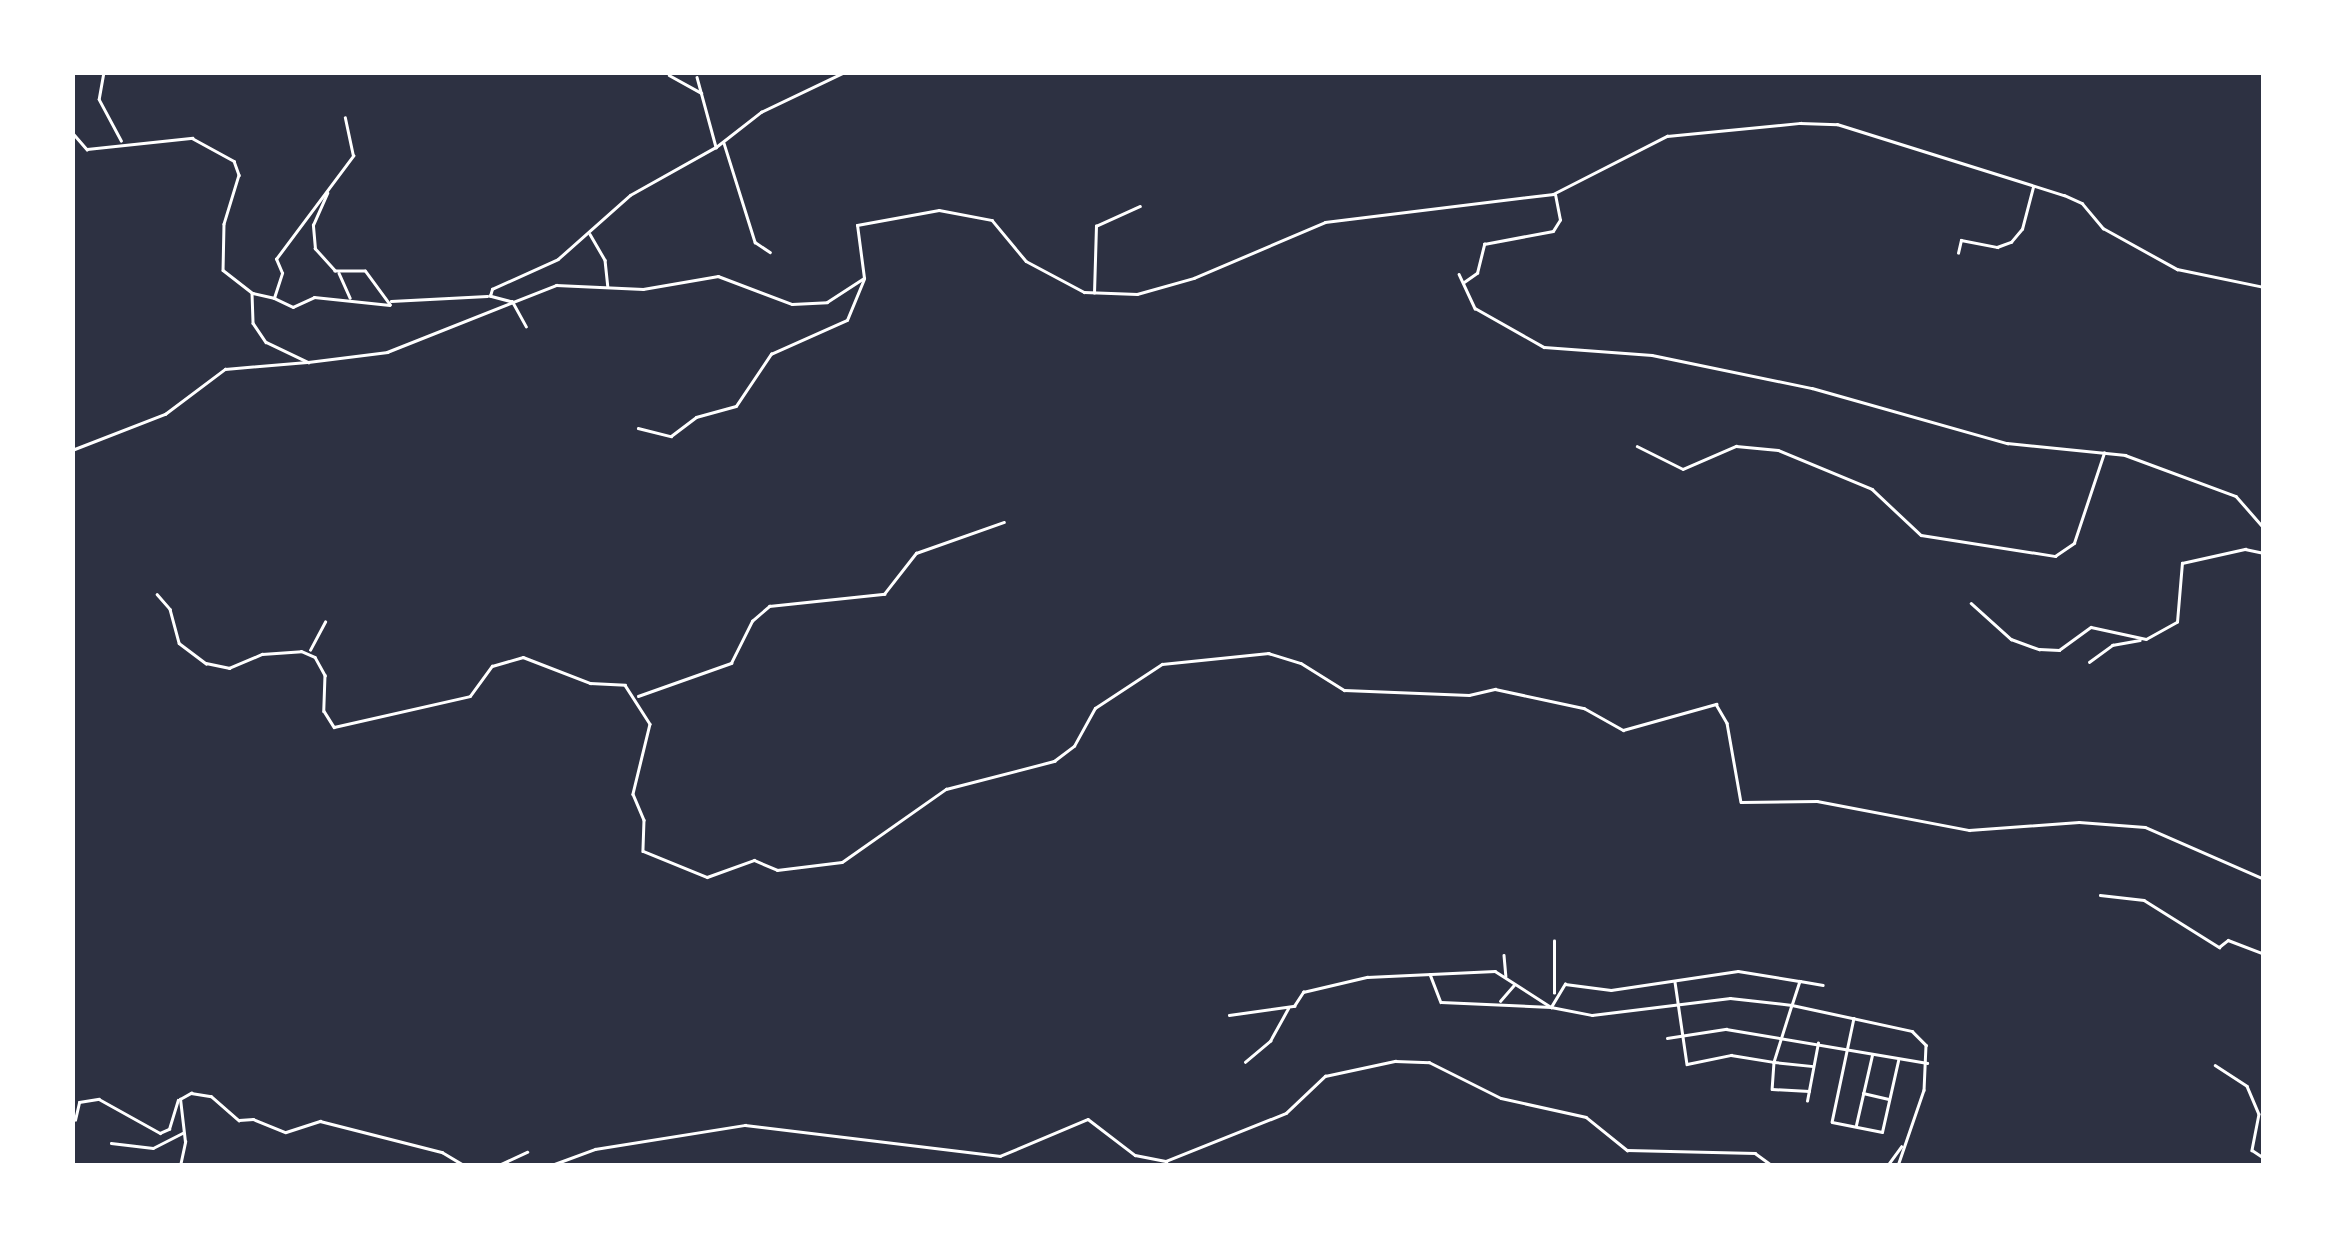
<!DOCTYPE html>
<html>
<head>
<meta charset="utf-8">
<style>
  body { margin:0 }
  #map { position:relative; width:2336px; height:1238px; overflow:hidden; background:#2d3142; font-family:Lora,serif }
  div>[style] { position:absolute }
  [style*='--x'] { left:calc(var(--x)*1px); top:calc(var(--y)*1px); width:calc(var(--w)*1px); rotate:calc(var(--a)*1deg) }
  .minor>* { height:2.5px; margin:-1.25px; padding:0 1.25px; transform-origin:1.25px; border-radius:1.25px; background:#fff }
  .tertiary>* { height:2.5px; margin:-1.25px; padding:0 1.25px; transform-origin:1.25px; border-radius:1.25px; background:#fff }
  span { translate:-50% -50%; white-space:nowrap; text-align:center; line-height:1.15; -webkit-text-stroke:10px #fff; paint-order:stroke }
  .frame { position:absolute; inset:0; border:75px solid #fff; pointer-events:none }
</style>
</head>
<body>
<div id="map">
  <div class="minor">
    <div style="--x:104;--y:72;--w:27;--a:100"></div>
    <div style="--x:99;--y:99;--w:47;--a:61.8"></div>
    <div style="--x:669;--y:75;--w:37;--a:29"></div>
    <div style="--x:697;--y:77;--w:73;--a:74.8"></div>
    <div style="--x:72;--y:132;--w:23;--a:49"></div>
    <div style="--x:87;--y:149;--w:106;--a:-6"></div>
    <div style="--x:192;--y:138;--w:48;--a:28.7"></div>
    <div style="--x:234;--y:161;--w:15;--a:70"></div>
    <div style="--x:239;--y:175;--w:51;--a:107"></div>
    <div style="--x:224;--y:224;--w:46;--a:91.2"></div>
    <div style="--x:223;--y:270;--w:37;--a:38"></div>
    <div style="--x:252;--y:293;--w:30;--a:88"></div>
    <div style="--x:253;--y:323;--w:23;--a:56"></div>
    <div style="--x:266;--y:342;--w:47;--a:25.5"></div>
    <div style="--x:308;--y:362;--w:80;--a:-7.2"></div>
    <div style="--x:387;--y:352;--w:182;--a:-21.6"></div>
    <div style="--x:556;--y:285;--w:87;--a:2.6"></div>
    <div style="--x:643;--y:289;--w:76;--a:-9.8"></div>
    <div style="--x:718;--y:276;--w:79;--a:20.7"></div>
    <div style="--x:792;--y:304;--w:35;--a:-3"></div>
    <div style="--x:827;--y:302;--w:44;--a:-33"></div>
    <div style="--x:864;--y:278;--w:53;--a:-97.5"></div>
    <div style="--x:857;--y:225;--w:83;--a:-10.4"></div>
    <div style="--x:939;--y:210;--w:54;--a:10.7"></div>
    <div style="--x:992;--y:220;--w:53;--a:50.3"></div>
    <div style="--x:1026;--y:261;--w:66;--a:28.1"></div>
    <div style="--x:1084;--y:292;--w:53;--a:2.2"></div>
    <div style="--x:1137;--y:294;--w:59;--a:-15.7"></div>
    <div style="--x:1194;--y:278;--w:142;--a:-23.1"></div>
    <div style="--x:1325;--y:222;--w:230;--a:-7"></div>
    <div style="--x:1553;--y:194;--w:128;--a:-27"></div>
    <div style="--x:1667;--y:136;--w:134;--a:-5.6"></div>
    <div style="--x:1800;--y:123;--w:37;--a:2"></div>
    <div style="--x:1837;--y:124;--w:238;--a:17.4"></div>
    <div style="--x:2064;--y:195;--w:20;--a:24"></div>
    <div style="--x:2082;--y:203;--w:33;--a:50"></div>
    <div style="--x:2103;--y:228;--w:85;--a:29"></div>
    <div style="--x:2177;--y:269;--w:89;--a:11.7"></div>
    <div style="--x:724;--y:143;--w:104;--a:72.6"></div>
    <div style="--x:755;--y:242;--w:18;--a:34"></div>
    <div style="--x:590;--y:234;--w:30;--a:60"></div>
    <div style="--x:605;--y:260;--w:27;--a:84"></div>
    <div style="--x:1958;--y:253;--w:13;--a:-77"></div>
    <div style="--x:1961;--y:240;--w:37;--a:11"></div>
    <div style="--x:1997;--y:247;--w:15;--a:-20"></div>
    <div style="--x:2011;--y:242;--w:17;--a:-50"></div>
    <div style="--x:2022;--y:229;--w:43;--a:-75.3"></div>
    <div style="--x:339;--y:273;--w:27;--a:66"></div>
    <div style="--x:1459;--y:274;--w:38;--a:65"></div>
    <div style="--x:1475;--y:308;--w:79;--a:29.5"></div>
    <div style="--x:1544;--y:347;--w:108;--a:4.2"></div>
    <div style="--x:1652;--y:355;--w:163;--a:11.7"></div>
    <div style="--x:1812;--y:388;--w:203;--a:15.8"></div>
    <div style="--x:2007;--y:443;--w:119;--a:5.8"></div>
    <div style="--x:2125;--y:455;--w:118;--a:20.3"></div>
    <div style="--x:2236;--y:496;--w:43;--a:48.8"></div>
    <div style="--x:1464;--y:282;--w:16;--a:-35"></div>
    <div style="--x:1477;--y:273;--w:30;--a:-76"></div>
    <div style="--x:1484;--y:244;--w:70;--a:-10.7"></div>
    <div style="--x:1553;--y:231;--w:13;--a:-58"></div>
    <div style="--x:1560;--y:220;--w:25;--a:-101"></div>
    <div style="--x:253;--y:293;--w:22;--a:13"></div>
    <div style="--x:274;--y:298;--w:26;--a:-72"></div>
    <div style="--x:282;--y:273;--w:15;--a:-113"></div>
    <div style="--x:276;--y:259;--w:129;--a:-53.2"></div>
    <div style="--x:353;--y:156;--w:39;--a:-102"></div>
    <div style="--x:1094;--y:293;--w:67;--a:-88.3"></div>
    <div style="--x:1096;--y:226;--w:48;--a:-24.4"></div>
    <div style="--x:274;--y:298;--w:21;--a:25"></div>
    <div style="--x:293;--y:307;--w:23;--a:-25"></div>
    <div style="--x:314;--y:297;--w:76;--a:6"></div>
    <div style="--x:390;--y:305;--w:42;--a:-126.3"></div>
    <div style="--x:365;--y:271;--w:30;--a:180"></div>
    <div style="--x:335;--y:271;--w:30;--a:-132"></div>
    <div style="--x:315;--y:249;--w:24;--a:-95"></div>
    <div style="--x:313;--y:225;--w:35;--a:-66"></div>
    <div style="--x:391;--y:301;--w:96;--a:-3"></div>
    <div style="--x:526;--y:327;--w:29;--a:-119"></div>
    <div style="--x:512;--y:302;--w:23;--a:-165"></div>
    <div style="--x:490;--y:296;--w:7;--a:-74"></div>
    <div style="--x:492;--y:289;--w:72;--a:-24.4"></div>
    <div style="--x:558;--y:259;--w:96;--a:-41.6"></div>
    <div style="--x:630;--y:195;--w:98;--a:-29.2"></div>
    <div style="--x:716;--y:147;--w:57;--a:-37.9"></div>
    <div style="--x:761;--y:112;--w:93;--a:-25.5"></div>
    <div style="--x:638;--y:428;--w:34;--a:14"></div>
    <div style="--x:671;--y:436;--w:31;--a:-37"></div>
    <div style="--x:696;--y:417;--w:41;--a:-15.4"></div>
    <div style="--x:736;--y:406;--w:63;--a:-56.1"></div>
    <div style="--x:771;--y:354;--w:83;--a:-24.1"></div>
    <div style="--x:847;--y:320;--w:44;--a:-67.5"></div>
    <div style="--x:1637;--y:446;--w:51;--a:26.6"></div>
    <div style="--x:1683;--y:469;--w:58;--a:-23.5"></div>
    <div style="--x:1736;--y:446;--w:42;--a:5.4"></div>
    <div style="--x:1778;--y:450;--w:102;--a:22.5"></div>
    <div style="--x:1872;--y:489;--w:67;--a:43.2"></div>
    <div style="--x:1921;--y:535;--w:136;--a:8.9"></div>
    <div style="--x:2055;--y:556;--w:23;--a:-34"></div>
    <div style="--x:2074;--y:543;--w:95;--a:-71.6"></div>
    <div style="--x:72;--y:450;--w:100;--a:-21.2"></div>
    <div style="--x:165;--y:414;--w:75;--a:-36.9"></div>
    <div style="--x:225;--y:369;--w:82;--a:-4.9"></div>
    <div style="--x:157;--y:594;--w:20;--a:49"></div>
    <div style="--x:170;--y:609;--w:35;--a:75"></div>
    <div style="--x:179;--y:643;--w:34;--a:37"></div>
    <div style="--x:206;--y:663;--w:24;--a:12"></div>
    <div style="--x:229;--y:668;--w:36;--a:-23"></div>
    <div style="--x:262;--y:654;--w:39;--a:-4"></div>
    <div style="--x:301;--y:651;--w:15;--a:23"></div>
    <div style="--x:315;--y:657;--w:21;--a:61"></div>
    <div style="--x:325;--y:675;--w:36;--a:92"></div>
    <div style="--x:324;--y:711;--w:19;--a:58"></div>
    <div style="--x:334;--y:727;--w:139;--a:-12.8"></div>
    <div style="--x:470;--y:696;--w:37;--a:-54"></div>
    <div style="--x:492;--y:666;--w:32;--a:-16"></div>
    <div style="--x:523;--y:657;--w:72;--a:21.2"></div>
    <div style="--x:590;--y:683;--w:35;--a:3"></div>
    <div style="--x:625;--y:685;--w:46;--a:57.3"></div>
    <div style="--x:650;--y:724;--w:72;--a:103.7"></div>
    <div style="--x:633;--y:794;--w:28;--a:67"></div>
    <div style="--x:644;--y:820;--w:31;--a:92"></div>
    <div style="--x:643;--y:851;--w:69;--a:22.1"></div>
    <div style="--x:707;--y:877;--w:50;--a:-19.9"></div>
    <div style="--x:754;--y:860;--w:25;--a:23"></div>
    <div style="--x:777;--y:870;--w:65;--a:-7"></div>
    <div style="--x:842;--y:862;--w:127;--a:-35.1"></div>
    <div style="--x:946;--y:789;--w:112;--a:-14.5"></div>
    <div style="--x:1054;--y:761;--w:25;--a:-37"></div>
    <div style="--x:1074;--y:746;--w:43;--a:-61.1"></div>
    <div style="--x:1095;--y:708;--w:80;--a:-33.3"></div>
    <div style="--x:1162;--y:664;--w:107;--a:-5.9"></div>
    <div style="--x:1268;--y:653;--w:34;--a:17"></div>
    <div style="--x:1301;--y:663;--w:51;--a:32.1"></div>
    <div style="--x:1344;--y:690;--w:125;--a:2.3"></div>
    <div style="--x:1469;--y:695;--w:27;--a:-13"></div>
    <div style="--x:1495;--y:689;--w:91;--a:12.1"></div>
    <div style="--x:1584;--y:708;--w:45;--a:29.4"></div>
    <div style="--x:1623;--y:730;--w:97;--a:-15.6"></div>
    <div style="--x:1716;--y:704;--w:22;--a:60"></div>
    <div style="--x:1727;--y:723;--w:80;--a:80"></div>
    <div style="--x:1741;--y:802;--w:76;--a:-0.8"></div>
    <div style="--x:1817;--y:801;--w:155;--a:10.8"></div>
    <div style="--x:1969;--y:830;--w:110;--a:-4.2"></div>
    <div style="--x:2079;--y:822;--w:66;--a:4.3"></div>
    <div style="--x:2145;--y:827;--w:130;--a:23.6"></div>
    <div style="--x:1971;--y:603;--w:54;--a:42"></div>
    <div style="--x:2011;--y:639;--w:30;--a:20"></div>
    <div style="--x:2039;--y:649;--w:20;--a:3"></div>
    <div style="--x:2059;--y:650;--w:39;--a:-36"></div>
    <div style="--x:2091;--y:627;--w:56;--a:12.3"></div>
    <div style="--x:2146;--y:639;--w:35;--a:-29"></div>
    <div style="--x:2177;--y:622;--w:59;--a:-85.2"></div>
    <div style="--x:2182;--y:563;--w:65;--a:-12.5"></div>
    <div style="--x:2245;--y:549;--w:19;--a:12"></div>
    <div style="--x:310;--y:650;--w:32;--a:-62"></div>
    <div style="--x:2089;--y:662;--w:29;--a:-36"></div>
    <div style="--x:2112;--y:645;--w:28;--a:-10"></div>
    <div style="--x:638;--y:696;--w:99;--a:-19.5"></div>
    <div style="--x:731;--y:663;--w:47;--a:-63.4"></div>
    <div style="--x:752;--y:621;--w:23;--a:-41"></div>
    <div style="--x:769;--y:606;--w:116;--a:-6"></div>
    <div style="--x:884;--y:594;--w:52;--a:-52"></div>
    <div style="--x:916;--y:553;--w:93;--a:-19.4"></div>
    <div style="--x:2100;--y:895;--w:44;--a:6.5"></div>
    <div style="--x:2144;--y:900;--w:89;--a:32.1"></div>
    <div style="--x:2219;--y:947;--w:11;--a:-38"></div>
    <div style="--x:2228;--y:940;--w:39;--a:21"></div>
    <div style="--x:1504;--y:955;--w:21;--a:85"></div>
    <div style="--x:1430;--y:974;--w:30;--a:69"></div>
    <div style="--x:1441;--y:1002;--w:110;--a:2.6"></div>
    <div style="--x:1551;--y:1007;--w:27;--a:-59"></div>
    <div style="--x:1565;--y:984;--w:46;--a:7.4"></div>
    <div style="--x:1611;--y:990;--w:128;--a:-8.5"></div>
    <div style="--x:1738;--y:971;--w:63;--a:9.2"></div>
    <div style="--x:1800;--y:981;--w:25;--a:108"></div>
    <div style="--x:1792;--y:1005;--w:123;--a:12.2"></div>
    <div style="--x:1912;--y:1031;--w:20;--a:45"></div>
    <div style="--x:1926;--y:1045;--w:45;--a:92.5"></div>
    <div style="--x:1924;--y:1090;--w:80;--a:108.9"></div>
    <div style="--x:1800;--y:981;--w:23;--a:10"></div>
    <div style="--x:1675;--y:982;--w:83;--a:81.7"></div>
    <div style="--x:1687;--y:1064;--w:45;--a:-11.6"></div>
    <div style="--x:1731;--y:1055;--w:44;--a:9.2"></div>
    <div style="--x:1774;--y:1062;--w:27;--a:94"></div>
    <div style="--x:1772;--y:1089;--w:37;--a:3"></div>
    <div style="--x:1554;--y:993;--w:52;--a:-90"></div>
    <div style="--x:1500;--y:1001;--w:21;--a:-49"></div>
    <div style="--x:1229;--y:1015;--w:66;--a:-7.9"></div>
    <div style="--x:1294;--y:1006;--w:17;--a:-57"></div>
    <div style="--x:1303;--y:992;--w:66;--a:-13.2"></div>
    <div style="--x:1367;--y:977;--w:128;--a:-2.7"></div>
    <div style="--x:1495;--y:971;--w:67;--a:32.7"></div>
    <div style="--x:1551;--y:1007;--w:42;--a:11"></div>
    <div style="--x:1592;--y:1015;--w:139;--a:-7"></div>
    <div style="--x:1730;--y:998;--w:62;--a:6.4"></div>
    <div style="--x:1792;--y:1005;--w:60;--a:107.5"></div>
    <div style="--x:1774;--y:1062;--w:39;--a:6"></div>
    <div style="--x:1854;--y:1018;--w:106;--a:101.9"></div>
    <div style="--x:1832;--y:1122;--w:51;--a:11.3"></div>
    <div style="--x:1882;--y:1132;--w:73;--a:-77.3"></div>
    <div style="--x:1667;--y:1038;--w:60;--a:-8.7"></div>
    <div style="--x:1726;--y:1029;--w:204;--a:9.6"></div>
    <div style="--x:1245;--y:1062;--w:33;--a:-40"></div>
    <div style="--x:1270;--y:1041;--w:37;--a:-61"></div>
    <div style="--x:2215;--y:1065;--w:38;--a:33"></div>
    <div style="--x:2247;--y:1086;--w:30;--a:67"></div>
    <div style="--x:2259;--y:1114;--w:37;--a:101"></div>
    <div style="--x:2252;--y:1150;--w:14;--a:34"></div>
    <div style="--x:1863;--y:1093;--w:26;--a:13"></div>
    <div style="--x:1807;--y:1101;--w:59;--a:-79.3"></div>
    <div style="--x:75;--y:1120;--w:18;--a:-77"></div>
    <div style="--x:79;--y:1102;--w:20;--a:-9"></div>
    <div style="--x:99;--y:1099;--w:70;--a:29.1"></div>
    <div style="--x:160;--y:1133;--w:10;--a:-24"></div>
    <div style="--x:169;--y:1129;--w:30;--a:-73"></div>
    <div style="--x:1856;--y:1125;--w:72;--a:-77.1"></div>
    <div style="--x:111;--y:1143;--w:42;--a:6.8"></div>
    <div style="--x:153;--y:1148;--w:33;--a:-27"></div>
    <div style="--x:469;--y:1166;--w:30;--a:-2"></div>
    <div style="--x:499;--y:1165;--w:31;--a:-25"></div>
    <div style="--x:1887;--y:1166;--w:24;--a:-54"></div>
  </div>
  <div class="tertiary">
    <div style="--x:180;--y:1166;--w:25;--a:-78"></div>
    <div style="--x:185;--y:1142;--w:43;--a:-96.6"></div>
    <div style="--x:180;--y:1099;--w:13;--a:-29"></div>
    <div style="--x:191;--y:1093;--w:20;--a:9"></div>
    <div style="--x:211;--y:1096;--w:37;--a:41"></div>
    <div style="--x:239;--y:1120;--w:14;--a:-4"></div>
    <div style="--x:253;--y:1119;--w:35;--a:22"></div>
    <div style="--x:286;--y:1132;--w:36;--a:-18"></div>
    <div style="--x:320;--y:1121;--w:126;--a:14.3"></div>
    <div style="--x:442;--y:1152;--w:27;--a:31"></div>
    <div style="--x:549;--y:1166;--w:49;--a:-20.3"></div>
    <div style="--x:595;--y:1149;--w:152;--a:-9.1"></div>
    <div style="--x:745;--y:1125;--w:257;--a:6.9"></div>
    <div style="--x:1000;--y:1156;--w:95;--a:-22.8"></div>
    <div style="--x:1088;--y:1119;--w:59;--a:37.5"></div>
    <div style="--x:1135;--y:1155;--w:32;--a:11"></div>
    <div style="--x:1166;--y:1161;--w:129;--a:-21.8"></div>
    <div style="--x:1286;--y:1113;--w:54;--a:-43.5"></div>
    <div style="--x:1325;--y:1076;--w:72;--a:-12.1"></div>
    <div style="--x:1395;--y:1061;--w:34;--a:2"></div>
    <div style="--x:1429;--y:1062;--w:80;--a:26.6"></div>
    <div style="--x:1501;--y:1098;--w:87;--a:12.6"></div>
    <div style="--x:1586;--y:1117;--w:53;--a:38.8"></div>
    <div style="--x:1627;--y:1150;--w:128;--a:1.3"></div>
    <div style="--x:1755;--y:1153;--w:22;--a:36"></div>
  </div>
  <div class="frame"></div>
</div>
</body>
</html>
